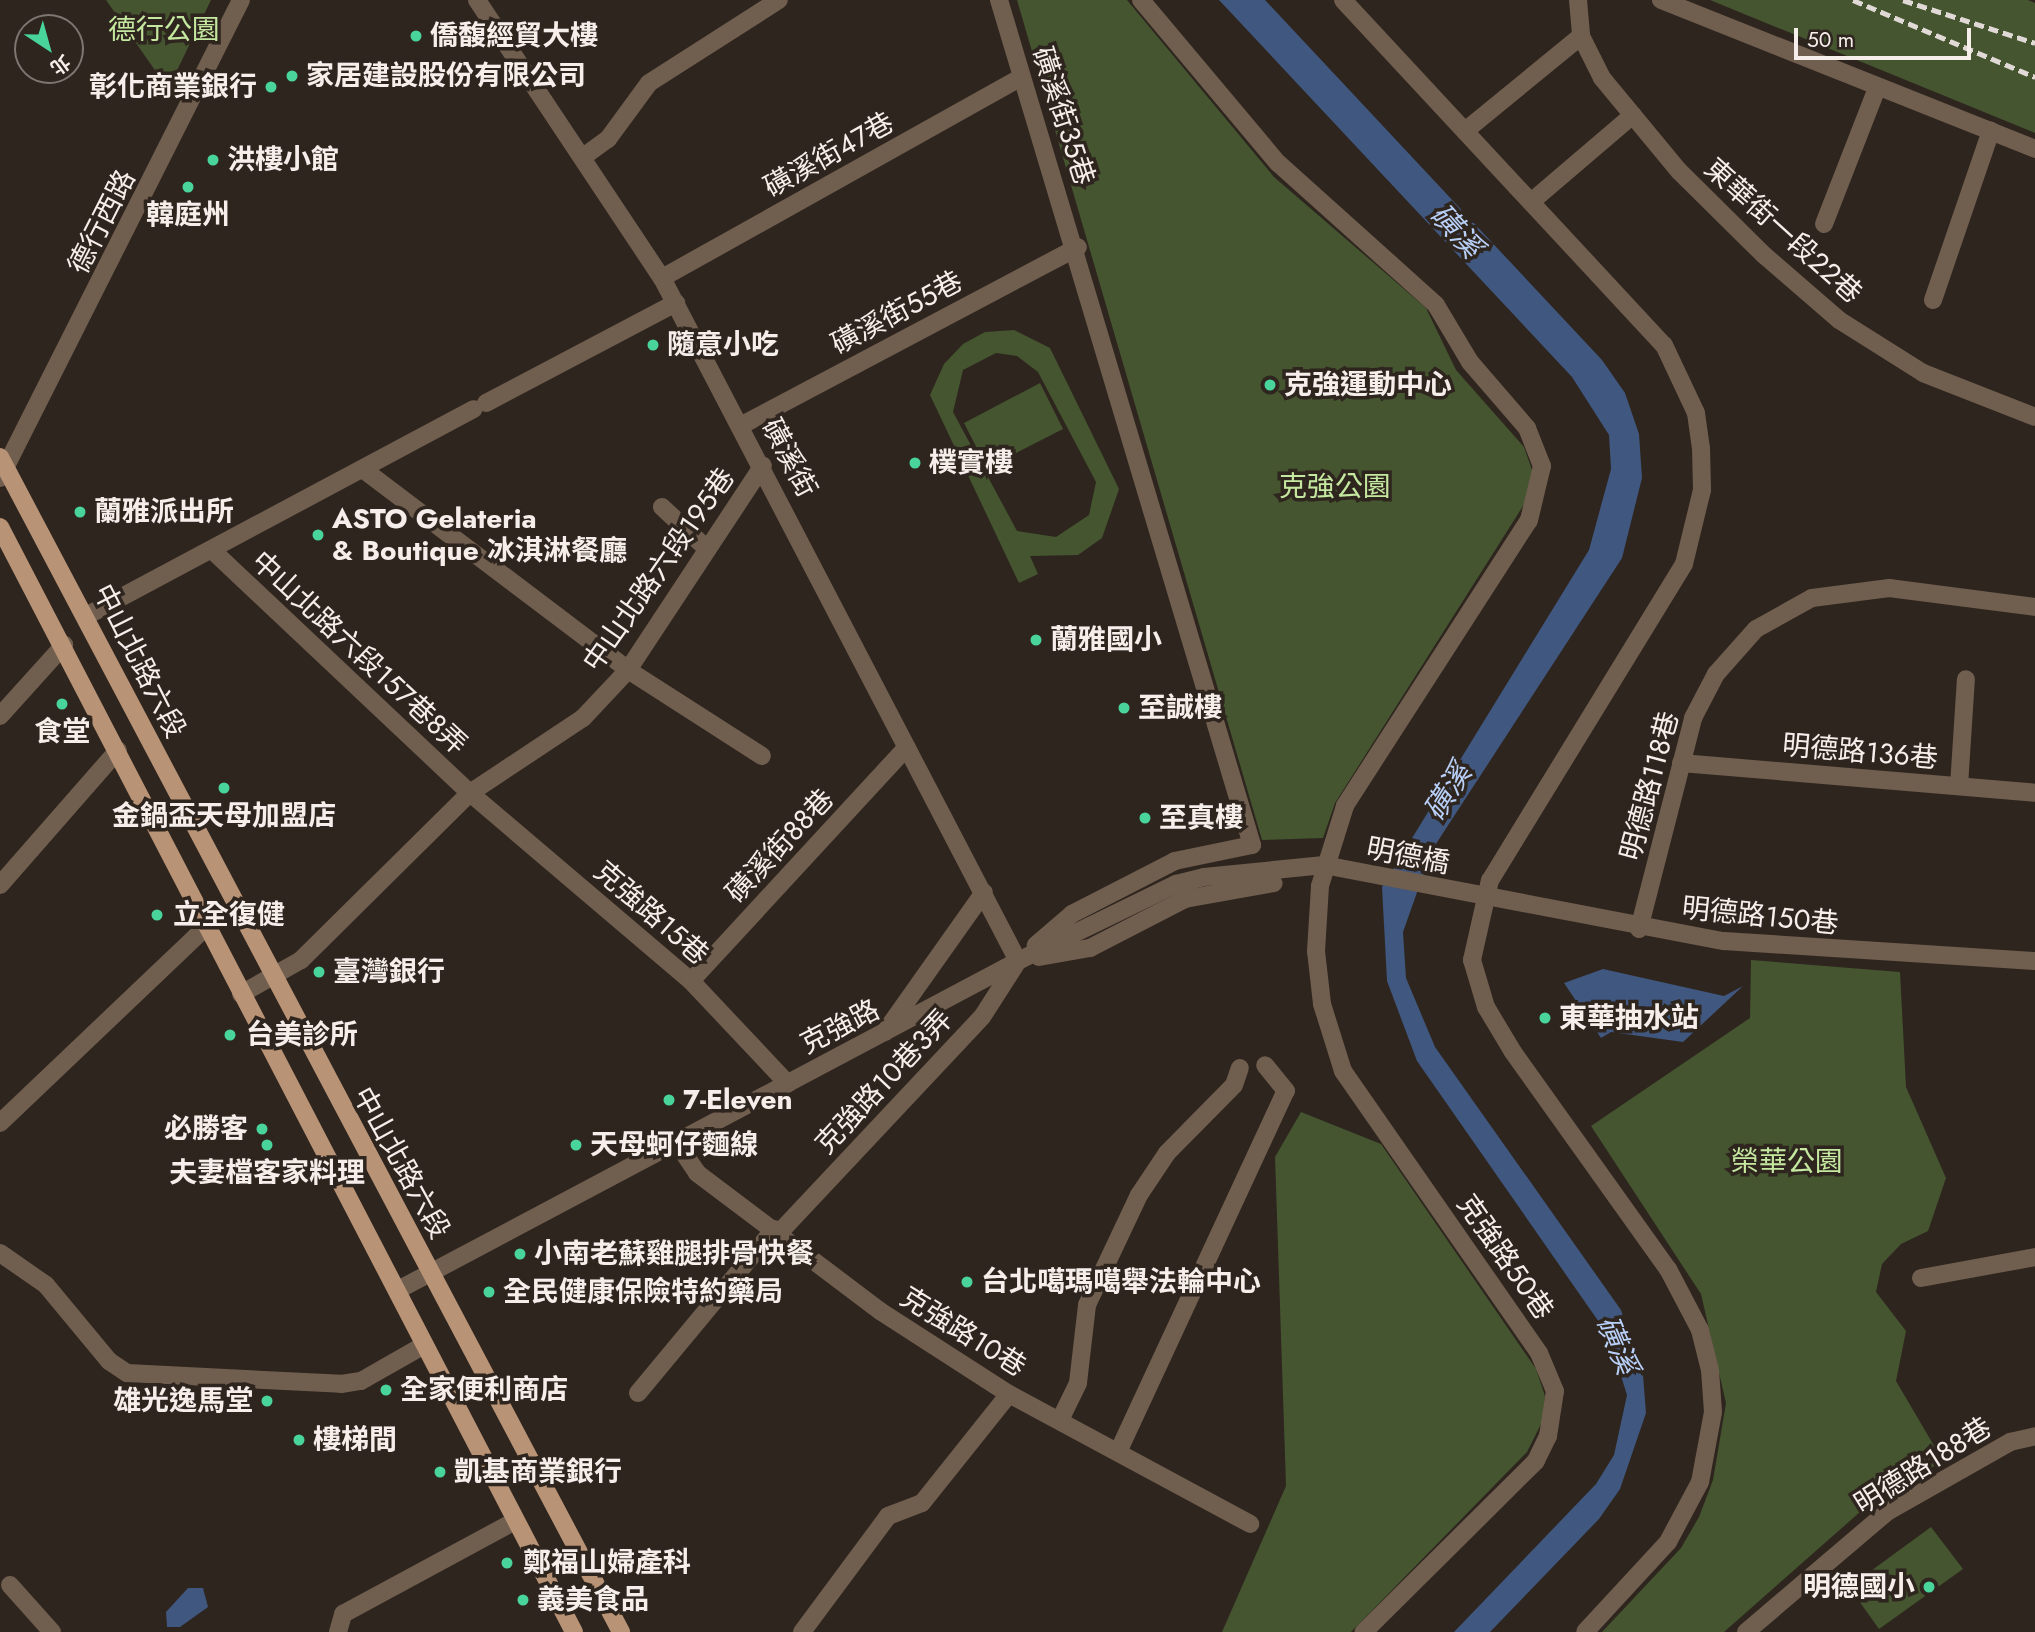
<!DOCTYPE html>
<html>
<head>
<meta charset="utf-8">
<style>
  body { margin:0 }
  #map { position:relative; width:2035px; height:1632px; overflow:hidden; background:#2e251e; font-family:Jost,"Noto Sans TC",sans-serif }
  div>[style] { position:absolute }
  [style*='--x'] { left:calc(var(--x)*1px); top:calc(var(--y)*1px); width:calc(var(--w)*1px); rotate:calc(var(--a)*1deg) }
  .green>* { inset:0; background:#445530 }
  .water>* { inset:0; background:#40577f }
  .minor>* { height:18px; margin:-9px; padding:0 9px; transform-origin:9px; border-radius:9px; background:#705e4f }
  .major>* { height:18px; margin:-9px; padding:0 9px; transform-origin:9px; border-radius:9px; background:#b89376 }
  .rail>* { height:5px; margin-top:-2.5px; transform-origin:0; background:repeating-linear-gradient(90deg,#e1d9d5 0 10px,transparent 0 15px) }
  .dots>* { width:19px; height:19px; translate:-50% -50%; box-sizing:border-box; border:4px solid #2e251e; border-radius:50% }
  span { translate:-50% -50%; white-space:nowrap; text-align:center; line-height:1.15; -webkit-text-stroke:7px #2e251e; paint-order:stroke }
  .park-label { font-size:28px; color:#c5e8a0 }
  .poi-label { font-size:28px; color:#f5eeea; font-weight:700 }
  .left { translate:0 -50%; text-align:left }
  .right { translate:-100% -50%; text-align:right }
  .street-label { font-size:28px; color:#f5eeea }
  .water-label { font-size:30px; color:#b8cff7; font-style:italic }
  .north { position:absolute; left:14px; top:14px; width:70px; height:70px; box-sizing:border-box; background:#2e251e; border:2px solid #7e7570; border-radius:50%; rotate:144deg; font-size:19px; font-weight:700; line-height:28px; text-align:center; color:#f5eeea }
  .north::after { content:''; display:block; margin:auto; width:24px; height:32px; background:#49d49c; clip-path:polygon(50% 0,100% 100%,50% 72%,0 100%) }
  .scale { position:absolute; left:1794px; top:28px; width:177px; height:32px; box-sizing:border-box; border:4px solid #f5eeea; border-top:0; padding-left:9px; font-size:21px; line-height:24px; white-space:nowrap; color:#f5eeea; -webkit-text-stroke:5px #2e251e; paint-order:stroke }
</style>
</head>
<body>
<div id="map">
  <div class="green">
    <div style="clip-path:polygon(106px 0,211px 0,168px 89px)"></div>
    <div style="clip-path:polygon(1017px 0,1127px 0,1274px 177px,1426px 308px,1456px 370px,1524px 447px,1533px 473px,1530px 495px,1335px 803px,1323px 838px,1262px 840px)"></div>
    <div style="clip-path:polygon(1710px 0,2028px 0,2035px 3px,2035px 133px)"></div>
    <div style="clip-path:polygon(evenodd,1014px 330px,1050px 348px,1119px 489px,1102px 538px,1078px 555px,1030px 556px,1038px 574px,1019px 583px,930px 395px,944px 364px,963px 344px,985px 332px,1014px 330px,996px 353px,1017px 356px,1038px 372px,1096px 482px,1089px 515px,1056px 537px,1017px 531px,953px 412px,963px 370px,996px 353px)"></div>
    <div style="clip-path:polygon(1040px 383px,1063px 429px,987px 468px,964px 423px)"></div>
    <div style="clip-path:polygon(1751px 960px,1900px 972px,1906px 1087px,1946px 1178px,1928px 1231px,1901px 1244px,1882px 1264px,1876px 1292px,1906px 1331px,1896px 1381px,1943px 1461px,1869px 1504px,1724px 1632px,1602px 1632px,1681px 1548px,1699px 1517px,1713px 1480px,1726px 1403px,1701px 1294px,1591px 1126px,1750px 1018px)"></div>
    <div style="clip-path:polygon(1301px 1112px,1381px 1144px,1536px 1369px,1545px 1396px,1543px 1420px,1527px 1452px,1351px 1632px,1222px 1632px,1286px 1486px,1275px 1157px)"></div>
    <div style="clip-path:polygon(1931px 1527px,1963px 1569px,1879px 1629px,1849px 1587px)"></div>
  </div>
  <div class="water">
    <div style="clip-path:polygon(1219px 0,1265px 0,1602px 360px,1625px 393px,1639px 434px,1642px 478px,1622px 558px,1432px 850px,1403px 932px,1406px 978px,1435px 1047px,1621px 1310px,1643px 1375px,1646px 1413px,1620px 1489px,1599px 1519px,1490px 1632px,1454px 1632px,1596px 1484px,1614px 1455px,1627px 1395px,1608px 1335px,1417px 1061px,1387px 981px,1382px 887px,1589px 550px,1611px 469px,1609px 435px,1572px 377px)"></div>
    <div style="clip-path:polygon(1603px 969px,1724px 996px,1743px 986px,1683px 1042px,1611px 1032px,1601px 1038px,1564px 983px)"></div>
    <div style="clip-path:polygon(188px 1588px,203px 1588px,208px 1607px,180px 1627px,167px 1627px,166px 1612px)"></div>
  </div>
  <div class="minor">
    <div style="--x:477;--y:0;--w:334;--a:56.4"></div>
    <div style="--x:662;--y:278;--w:770;--a:62.47"></div>
    <div style="--x:999;--y:0;--w:882;--a:73.33"></div>
    <div style="--x:1252;--y:845;--w:79;--a:168.3"></div>
    <div style="--x:1175;--y:861;--w:116;--a:152.8"></div>
    <div style="--x:1072;--y:914;--w:48;--a:139.3"></div>
    <div style="--x:1141;--y:0;--w:213;--a:50"></div>
    <div style="--x:1278;--y:163;--w:212;--a:41.9"></div>
    <div style="--x:1436;--y:305;--w:66;--a:59.2"></div>
    <div style="--x:1470;--y:362;--w:87;--a:49.2"></div>
    <div style="--x:1527;--y:428;--w:41;--a:68.5"></div>
    <div style="--x:1542;--y:466;--w:56;--a:103.5"></div>
    <div style="--x:1529;--y:520;--w:340;--a:122.8"></div>
    <div style="--x:1345;--y:806;--w:84;--a:107.4"></div>
    <div style="--x:1320;--y:886;--w:65;--a:93.5"></div>
    <div style="--x:1316;--y:951;--w:53;--a:83.5"></div>
    <div style="--x:1322;--y:1004;--w:70;--a:72.6"></div>
    <div style="--x:1343;--y:1071;--w:343;--a:55.2"></div>
    <div style="--x:1539;--y:1353;--w:41;--a:67.2"></div>
    <div style="--x:1555;--y:1391;--w:46;--a:98.8"></div>
    <div style="--x:1548;--y:1436;--w:28;--a:116"></div>
    <div style="--x:1536;--y:1461;--w:243;--a:135.2"></div>
    <div style="--x:1343;--y:0;--w:471;--a:47.1"></div>
    <div style="--x:1664;--y:345;--w:75;--a:64.8"></div>
    <div style="--x:1696;--y:413;--w:35;--a:82"></div>
    <div style="--x:1701;--y:448;--w:42;--a:88.6"></div>
    <div style="--x:1702;--y:490;--w:76;--a:103.7"></div>
    <div style="--x:1684;--y:564;--w:371;--a:121.5"></div>
    <div style="--x:1490;--y:880;--w:82;--a:102.7"></div>
    <div style="--x:1472;--y:960;--w:49;--a:73.4"></div>
    <div style="--x:1486;--y:1007;--w:52;--a:59"></div>
    <div style="--x:1513;--y:1052;--w:267;--a:54.5"></div>
    <div style="--x:1668;--y:1269;--w:69;--a:62.3"></div>
    <div style="--x:1700;--y:1330;--w:41;--a:76"></div>
    <div style="--x:1710;--y:1370;--w:42;--a:85.9"></div>
    <div style="--x:1713;--y:1412;--w:71;--a:100.5"></div>
    <div style="--x:1700;--y:1482;--w:68;--a:118.1"></div>
    <div style="--x:1668;--y:1542;--w:122;--a:132.7"></div>
    <div style="--x:1578;--y:0;--w:36;--a:85"></div>
    <div style="--x:1581;--y:36;--w:47;--a:63.4"></div>
    <div style="--x:1602;--y:78;--w:121;--a:50.4"></div>
    <div style="--x:1679;--y:171;--w:120;--a:44.7"></div>
    <div style="--x:1764;--y:255;--w:99;--a:40.9"></div>
    <div style="--x:1839;--y:320;--w:99;--a:32.2"></div>
    <div style="--x:1923;--y:373;--w:120;--a:21.4"></div>
    <div style="--x:1661;--y:0;--w:403;--a:21.7"></div>
    <div style="--x:1465;--y:131;--w:150;--a:-39.3"></div>
    <div style="--x:583;--y:157;--w:31;--a:-36"></div>
    <div style="--x:608;--y:139;--w:69;--a:-53.8"></div>
    <div style="--x:649;--y:83;--w:154;--a:-32.6"></div>
    <div style="--x:1531;--y:202;--w:134;--a:-40.5"></div>
    <div style="--x:1824;--y:224;--w:146;--a:-68.7"></div>
    <div style="--x:662;--y:278;--w:412;--a:-29.2"></div>
    <div style="--x:1933;--y:300;--w:179;--a:-71.1"></div>
    <div style="--x:486;--y:403;--w:215;--a:-27.8"></div>
    <div style="--x:742;--y:425;--w:380;--a:-27.9"></div>
    <div style="--x:364;--y:470;--w:331;--a:37.1"></div>
    <div style="--x:628;--y:670;--w:159;--a:32.7"></div>
    <div style="--x:0;--y:478;--w:535;--a:-63.24"></div>
    <div style="--x:662;--y:507;--w:62;--a:43"></div>
    <div style="--x:213;--y:551;--w:353;--a:43.3"></div>
    <div style="--x:470;--y:793;--w:290;--a:40.4"></div>
    <div style="--x:691;--y:981;--w:141;--a:46.7"></div>
    <div style="--x:88;--y:615;--w:437;--a:-28.1"></div>
    <div style="--x:0;--y:716;--w:96;--a:-48"></div>
    <div style="--x:1681;--y:763;--w:355;--a:4.8"></div>
    <div style="--x:1959;--y:786;--w:107;--a:-86.3"></div>
    <div style="--x:0;--y:885;--w:179;--a:-48.8"></div>
    <div style="--x:1639;--y:929;--w:218;--a:-75.6"></div>
    <div style="--x:1693;--y:718;--w:50;--a:-62.4"></div>
    <div style="--x:1716;--y:674;--w:60;--a:-48.4"></div>
    <div style="--x:1756;--y:629;--w:64;--a:-29"></div>
    <div style="--x:1812;--y:598;--w:78;--a:-7.4"></div>
    <div style="--x:1889;--y:588;--w:147;--a:7.4"></div>
    <div style="--x:1039;--y:957;--w:52;--a:-10"></div>
    <div style="--x:1090;--y:948;--w:107;--a:-27.3"></div>
    <div style="--x:1185;--y:899;--w:90;--a:-10.2"></div>
    <div style="--x:691;--y:981;--w:318;--a:-47.3"></div>
    <div style="--x:241;--y:994;--w:69;--a:-29.5"></div>
    <div style="--x:301;--y:960;--w:238;--a:-44.7"></div>
    <div style="--x:470;--y:793;--w:136;--a:-33.6"></div>
    <div style="--x:583;--y:718;--w:66;--a:-46.8"></div>
    <div style="--x:628;--y:670;--w:245;--a:-56.6"></div>
    <div style="--x:885;--y:1032;--w:171;--a:-54.7"></div>
    <div style="--x:0;--y:1123;--w:284;--a:-43.6"></div>
    <div style="--x:677;--y:1143;--w:36;--a:56"></div>
    <div style="--x:697;--y:1173;--w:229;--a:37"></div>
    <div style="--x:880;--y:1311;--w:153;--a:32.8"></div>
    <div style="--x:1009;--y:1394;--w:274;--a:28.3"></div>
    <div style="--x:779;--y:1233;--w:296;--a:-46.8"></div>
    <div style="--x:982;--y:1017;--w:63;--a:-57.3"></div>
    <div style="--x:0;--y:1253;--w:56;--a:34.8"></div>
    <div style="--x:46;--y:1285;--w:99;--a:50.3"></div>
    <div style="--x:109;--y:1361;--w:22;--a:34"></div>
    <div style="--x:127;--y:1373;--w:214;--a:2.9"></div>
    <div style="--x:341;--y:1384;--w:20;--a:-9"></div>
    <div style="--x:361;--y:1381;--w:73;--a:-29.7"></div>
    <div style="--x:1921;--y:1278;--w:116;--a:-10.4"></div>
    <div style="--x:398;--y:1290;--w:702;--a:-27.95"></div>
    <div style="--x:1018;--y:961;--w:176;--a:-26"></div>
    <div style="--x:1176;--y:884;--w:29;--a:-14"></div>
    <div style="--x:1204;--y:877;--w:121;--a:-5.7"></div>
    <div style="--x:1324;--y:865;--w:407;--a:10.8"></div>
    <div style="--x:1724;--y:941;--w:312;--a:3.7"></div>
    <div style="--x:638;--y:1393;--w:213;--a:-50.3"></div>
    <div style="--x:1061;--y:1418;--w:39;--a:-64"></div>
    <div style="--x:1078;--y:1383;--w:79;--a:-83.4"></div>
    <div style="--x:1087;--y:1305;--w:122;--a:-64.7"></div>
    <div style="--x:1139;--y:1195;--w:50;--a:-56.3"></div>
    <div style="--x:1167;--y:1153;--w:95;--a:-45.4"></div>
    <div style="--x:1234;--y:1085;--w:18;--a:-71"></div>
    <div style="--x:1119;--y:1450;--w:396;--a:-65.1"></div>
    <div style="--x:1286;--y:1091;--w:33;--a:-129"></div>
    <div style="--x:10;--y:1585;--w:63;--a:48.2"></div>
    <div style="--x:338;--y:1632;--w:19;--a:-74"></div>
    <div style="--x:343;--y:1614;--w:196;--a:-28.4"></div>
    <div style="--x:802;--y:1632;--w:144;--a:-53.4"></div>
    <div style="--x:888;--y:1516;--w:36;--a:-21"></div>
    <div style="--x:922;--y:1503;--w:139;--a:-51.4"></div>
    <div style="--x:1746;--y:1632;--w:185;--a:-40.4"></div>
    <div style="--x:1887;--y:1512;--w:142;--a:-29.6"></div>
    <div style="--x:2010;--y:1442;--w:26;--a:-13"></div>
  </div>
  <div class="major">
    <div style="--x:0;--y:457;--w:1329;--a:62.14"></div>
    <div style="--x:0;--y:527;--w:1245;--a:62.55"></div>
  </div>
  <div class="rail">
    <div style="--x:1853;--y:0;--w:198;--a:22.9"></div>
    <div style="--x:1903;--y:0;--w:139;--a:18"></div>
  </div>
  <div class="dots">
    <div style="left:416px;top:36px;background:#49d49c"></div>
    <div style="left:292px;top:76px;background:#49d49c"></div>
    <div style="left:271px;top:87px;background:#49d49c"></div>
    <div style="left:213px;top:160px;background:#49d49c"></div>
    <div style="left:188px;top:187px;background:#49d49c"></div>
    <div style="left:653px;top:345px;background:#49d49c"></div>
    <div style="left:1270px;top:385px;background:#49d49c"></div>
    <div style="left:915px;top:463px;background:#49d49c"></div>
    <div style="left:80px;top:512px;background:#49d49c"></div>
    <div style="left:318px;top:535px;background:#49d49c"></div>
    <div style="left:1036px;top:640px;background:#49d49c"></div>
    <div style="left:62px;top:704px;background:#49d49c"></div>
    <div style="left:1124px;top:708px;background:#49d49c"></div>
    <div style="left:224px;top:788px;background:#49d49c"></div>
    <div style="left:1145px;top:818px;background:#49d49c"></div>
    <div style="left:157px;top:915px;background:#49d49c"></div>
    <div style="left:319px;top:972px;background:#49d49c"></div>
    <div style="left:1545px;top:1018px;background:#49d49c"></div>
    <div style="left:230px;top:1035px;background:#49d49c"></div>
    <div style="left:669px;top:1100px;background:#49d49c"></div>
    <div style="left:262px;top:1129px;background:#49d49c"></div>
    <div style="left:267px;top:1145px;background:#49d49c"></div>
    <div style="left:576px;top:1145px;background:#49d49c"></div>
    <div style="left:520px;top:1254px;background:#49d49c"></div>
    <div style="left:967px;top:1282px;background:#49d49c"></div>
    <div style="left:489px;top:1292px;background:#49d49c"></div>
    <div style="left:386px;top:1390px;background:#49d49c"></div>
    <div style="left:267px;top:1401px;background:#49d49c"></div>
    <div style="left:299px;top:1440px;background:#49d49c"></div>
    <div style="left:440px;top:1472px;background:#49d49c"></div>
    <div style="left:507px;top:1563px;background:#49d49c"></div>
    <div style="left:1929px;top:1587px;background:#49d49c"></div>
    <div style="left:523px;top:1600px;background:#49d49c"></div>
  </div>
  <div class="park-label">
    <span style="left:164px;top:30px">德行公園</span>
    <span style="left:1335px;top:487px">克強公園</span>
    <span style="left:1787px;top:1162px">榮華公園</span>
  </div>
  <div class="poi-label">
    <span class="left" style="left:430px;top:36px">僑馥經貿大樓</span>
    <span class="left" style="left:306px;top:76px">家居建設股份有限公司</span>
    <span class="right" style="left:257px;top:87px">彰化商業銀行</span>
    <span class="left" style="left:227px;top:160px">洪樓小館</span>
    <span style="left:188px;top:215px">韓庭州</span>
    <span class="left" style="left:667px;top:345px">隨意小吃</span>
    <span class="left" style="left:1284px;top:385px">克強運動中心</span>
    <span class="left" style="left:929px;top:463px">樸實樓</span>
    <span class="left" style="left:94px;top:512px">蘭雅派出所</span>
    <span class="left" style="left:332px;top:535px">ASTO Gelateria<br>&amp; Boutique 冰淇淋餐廳</span>
    <span class="left" style="left:1050px;top:640px">蘭雅國小</span>
    <span class="left" style="left:1138px;top:708px">至誠樓</span>
    <span style="left:62px;top:732px">食堂</span>
    <span style="left:224px;top:816px">金鍋盃天母加盟店</span>
    <span class="left" style="left:1159px;top:818px">至真樓</span>
    <span class="left" style="left:173px;top:915px">立全復健</span>
    <span class="left" style="left:333px;top:972px">臺灣銀行</span>
    <span class="left" style="left:1559px;top:1018px">東華抽水站</span>
    <span class="left" style="left:246px;top:1035px">台美診所</span>
    <span class="left" style="left:683px;top:1100px">7-Eleven</span>
    <span class="right" style="left:248px;top:1129px">必勝客</span>
    <span class="left" style="left:590px;top:1145px">天母蚵仔麵線</span>
    <span style="left:267px;top:1173px">夫妻檔客家料理</span>
    <span class="left" style="left:534px;top:1254px">小南老蘇雞腿排骨快餐</span>
    <span class="left" style="left:981px;top:1282px">台北噶瑪噶舉法輪中心</span>
    <span class="left" style="left:503px;top:1292px">全民健康保險特約藥局</span>
    <span class="left" style="left:400px;top:1390px">全家便利商店</span>
    <span class="right" style="left:253px;top:1401px">雄光逸馬堂</span>
    <span class="left" style="left:313px;top:1440px">樓梯間</span>
    <span class="left" style="left:454px;top:1472px">凱基商業銀行</span>
    <span class="left" style="left:523px;top:1563px">鄭福山婦產科</span>
    <span class="right" style="left:1915px;top:1587px">明德國小</span>
    <span class="left" style="left:537px;top:1600px">義美食品</span>
  </div>
  <div class="street-label">
    <span style="left:1063px;top:116px;rotate:72deg">磺溪街35巷</span>
    <span style="left:829px;top:155px;rotate:-29deg">磺溪街47巷</span>
    <span style="left:102px;top:222px;rotate:-63deg">德行西路</span>
    <span style="left:1783px;top:231px;rotate:42deg">東華街一段22巷</span>
    <span style="left:897px;top:313px;rotate:-28deg">磺溪街55巷</span>
    <span style="left:789px;top:458px;rotate:62deg">磺溪街</span>
    <span style="left:659px;top:570px;rotate:-55deg">中山北路六段195巷</span>
    <span style="left:359px;top:653px;rotate:43deg">中山北路六段157巷8弄</span>
    <span style="left:139px;top:661px;rotate:63deg">中山北路六段</span>
    <span style="left:1860px;top:752px;rotate:5deg">明德路136巷</span>
    <span style="left:1650px;top:786px;rotate:-75deg">明德路118巷</span>
    <span style="left:780px;top:846px;rotate:-47deg">磺溪街88巷</span>
    <span style="left:1408px;top:856px;rotate:11deg">明德橋</span>
    <span style="left:651px;top:913px;rotate:41deg">克強路15巷</span>
    <span style="left:1760px;top:916px;rotate:6deg">明德路150巷</span>
    <span style="left:840px;top:1027px;rotate:-27deg">克強路</span>
    <span style="left:884px;top:1082px;rotate:-47deg">克強路10巷3弄</span>
    <span style="left:401px;top:1163px;rotate:61deg">中山北路六段</span>
    <span style="left:1505px;top:1257px;rotate:55deg">克強路50巷</span>
    <span style="left:963px;top:1332px;rotate:32deg">克強路10巷</span>
    <span style="left:1923px;top:1466px;rotate:-32deg">明德路188巷</span>
  </div>
  <div class="water-label">
    <span style="left:1456px;top:231px;rotate:48deg">磺溪</span>
    <span style="left:1448px;top:792px;rotate:-58deg">磺溪</span>
    <span style="left:1617px;top:1345px;rotate:67deg">磺溪</span>
  </div>
  <div class="north">北</div>
  <div class="scale">50 m</div>
</div>
</body>
</html>
